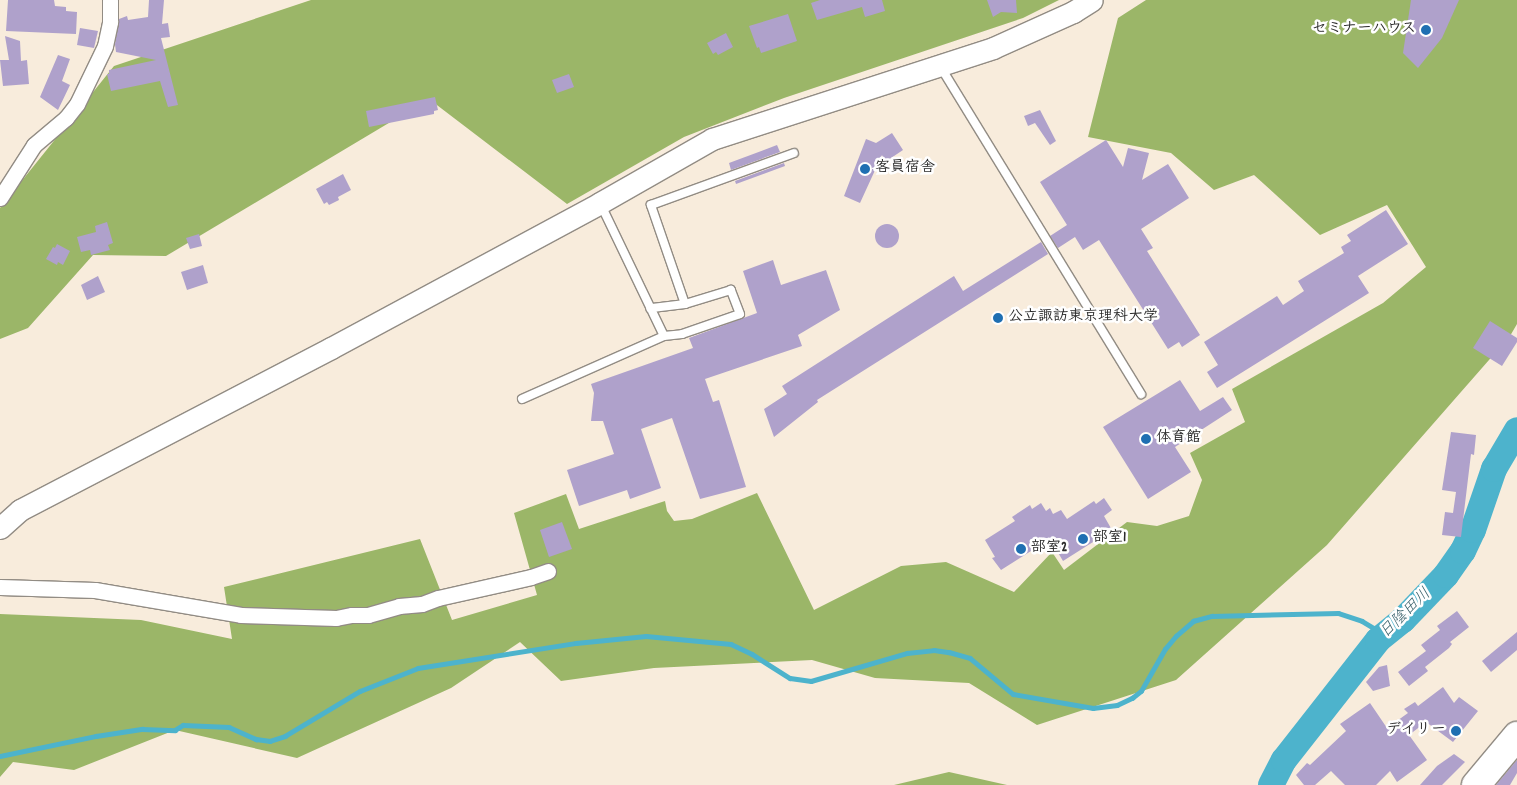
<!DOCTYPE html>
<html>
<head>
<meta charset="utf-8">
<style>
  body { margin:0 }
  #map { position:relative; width:1517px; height:785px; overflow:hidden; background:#f8ecdc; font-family:Dekko,"Klee One",sans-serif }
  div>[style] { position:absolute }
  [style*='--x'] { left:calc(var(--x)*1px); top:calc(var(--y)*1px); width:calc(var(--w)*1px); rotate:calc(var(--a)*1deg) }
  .forest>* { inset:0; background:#9bb668 }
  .stream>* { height:4.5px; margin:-2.25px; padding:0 2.25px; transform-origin:2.25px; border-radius:2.25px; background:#4db3cc }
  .river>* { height:26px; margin:-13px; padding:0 13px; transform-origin:13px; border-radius:13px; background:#4db3cc }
  .building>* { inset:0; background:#afa1cb }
  .round { border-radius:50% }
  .roads { filter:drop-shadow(1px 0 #928c84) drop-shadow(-1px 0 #928c84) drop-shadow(0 1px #928c84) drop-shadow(0 -1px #928c84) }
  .lane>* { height:8px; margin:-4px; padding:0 4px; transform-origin:4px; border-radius:4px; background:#fff }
  .street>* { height:15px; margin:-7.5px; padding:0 7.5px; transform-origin:7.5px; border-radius:7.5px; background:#fff }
  .secondary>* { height:21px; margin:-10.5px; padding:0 10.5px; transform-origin:10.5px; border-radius:10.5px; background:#fff }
  .highway>* { height:28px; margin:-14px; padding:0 14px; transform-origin:14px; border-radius:14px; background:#fff }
  .dots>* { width:14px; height:14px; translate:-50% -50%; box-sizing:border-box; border:2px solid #fff; border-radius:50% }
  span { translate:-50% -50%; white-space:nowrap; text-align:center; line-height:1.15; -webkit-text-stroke:5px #fff; paint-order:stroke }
  .poi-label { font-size:15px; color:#2b2b2b; font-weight:700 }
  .right { translate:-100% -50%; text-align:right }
  .left { translate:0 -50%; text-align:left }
  .water-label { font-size:16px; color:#39616b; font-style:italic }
</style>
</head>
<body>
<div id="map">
  <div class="forest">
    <div style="clip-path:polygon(311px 0,1059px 0,1023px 18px,784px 98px,684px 137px,567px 204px,429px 99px,166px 256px,93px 255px,28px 328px,0 339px,0 208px,114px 66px)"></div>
    <div style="clip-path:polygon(1146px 0,1517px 0,1517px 324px,1510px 336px,1327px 545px,1176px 680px,1037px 725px,969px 683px,875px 678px,812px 660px,654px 668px,561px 681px,520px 642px,451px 688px,297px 758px,175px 730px,74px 770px,13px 762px,0 777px,0 614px,141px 620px,232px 639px,224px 587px,420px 539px,452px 620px,537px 595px,514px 513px,566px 494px,579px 529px,665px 501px,667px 511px,674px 521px,692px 519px,757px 493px,814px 610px,901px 566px,946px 562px,1014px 592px,1052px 552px,1064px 570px,1127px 522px,1157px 526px,1189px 516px,1202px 480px,1190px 453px,1245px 422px,1232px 389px,1383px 303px,1426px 267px,1387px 205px,1320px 235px,1254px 175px,1214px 190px,1171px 153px,1088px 137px,1118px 18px)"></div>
    <div style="clip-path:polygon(949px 772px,1007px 785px,894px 785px)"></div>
  </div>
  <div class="stream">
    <div style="--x:0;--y:756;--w:98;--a:-11.8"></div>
    <div style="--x:96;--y:736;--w:47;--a:-8.7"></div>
    <div style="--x:142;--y:729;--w:33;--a:2"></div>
    <div style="--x:175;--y:730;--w:9;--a:-32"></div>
    <div style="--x:183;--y:725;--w:46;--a:2.5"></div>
    <div style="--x:229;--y:727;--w:30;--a:24"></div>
    <div style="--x:256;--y:739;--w:14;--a:8"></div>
    <div style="--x:270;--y:741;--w:16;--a:-18"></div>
    <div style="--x:285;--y:736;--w:87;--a:-31"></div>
    <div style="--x:360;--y:691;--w:62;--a:-21.6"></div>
    <div style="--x:418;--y:668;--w:160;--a:-9"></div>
    <div style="--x:576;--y:643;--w:70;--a:-5.7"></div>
    <div style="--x:646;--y:636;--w:85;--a:5.4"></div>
    <div style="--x:731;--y:644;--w:23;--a:25"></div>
    <div style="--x:752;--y:654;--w:45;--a:32.3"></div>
    <div style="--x:790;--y:678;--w:21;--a:8"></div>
    <div style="--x:811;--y:681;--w:100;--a:-16.3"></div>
    <div style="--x:907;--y:653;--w:27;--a:-6"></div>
    <div style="--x:934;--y:650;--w:15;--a:8"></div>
    <div style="--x:949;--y:652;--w:22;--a:16"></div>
    <div style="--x:970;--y:658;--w:56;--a:39.9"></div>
    <div style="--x:1013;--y:694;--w:81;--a:9.9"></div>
    <div style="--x:1093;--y:708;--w:24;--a:-7"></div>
    <div style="--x:1117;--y:705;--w:17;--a:-25"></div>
    <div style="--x:1132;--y:698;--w:11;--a:-38"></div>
    <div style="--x:1141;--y:691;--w:48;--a:-60.3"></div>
    <div style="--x:1165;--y:649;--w:17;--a:-50"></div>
    <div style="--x:1176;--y:636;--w:23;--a:-41"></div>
    <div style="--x:1193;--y:621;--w:20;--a:-15"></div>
    <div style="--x:1212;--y:616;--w:126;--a:-1.4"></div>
    <div style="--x:1338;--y:613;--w:25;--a:18"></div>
    <div style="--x:1362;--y:621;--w:27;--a:31"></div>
  </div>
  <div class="river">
    <div style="--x:1271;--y:785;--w:28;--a:-63"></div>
    <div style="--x:1284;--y:760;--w:152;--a:-51.9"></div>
    <div style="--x:1378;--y:640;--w:32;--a:-39"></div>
    <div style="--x:1403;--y:620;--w:62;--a:-46.3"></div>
    <div style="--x:1446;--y:575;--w:29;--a:-55"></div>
    <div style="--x:1463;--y:551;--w:23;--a:-65"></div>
    <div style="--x:1473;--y:530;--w:65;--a:-71"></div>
    <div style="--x:1494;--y:469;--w:45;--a:-59.5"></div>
  </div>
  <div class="building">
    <div style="clip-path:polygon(8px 0,54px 0,55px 6px,66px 7px,66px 11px,77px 12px,76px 34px,6px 31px)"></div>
    <div style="clip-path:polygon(149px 0,164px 0,162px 24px,168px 23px,170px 37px,161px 38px,178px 105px,168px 107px,160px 81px,111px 91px,107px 74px,109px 74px,109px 70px,156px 60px,116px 52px,115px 44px,119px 19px,127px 16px,128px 20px,148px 17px)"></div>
    <div style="clip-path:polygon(820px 0,882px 0,885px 11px,865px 17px,862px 7px,817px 20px,811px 3px)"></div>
    <div style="clip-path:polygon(987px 0,1016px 0,1017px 13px,1001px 12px,993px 17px)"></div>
    <div style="clip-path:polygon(1411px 0,1459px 0,1442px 38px,1418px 68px,1403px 53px)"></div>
    <div style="clip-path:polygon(788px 14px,797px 41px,761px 53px,759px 47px,757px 48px,749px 26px)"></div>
    <div style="clip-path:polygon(80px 28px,98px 31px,94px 48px,77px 45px)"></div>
    <div style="clip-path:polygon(726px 33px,733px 47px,718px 55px,716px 52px,713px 54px,707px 43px)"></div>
    <div style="clip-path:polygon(5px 36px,20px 41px,21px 61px,27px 60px,29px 84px,3px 86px,0 60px,9px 60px)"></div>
    <div style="clip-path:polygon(58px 55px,70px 59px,62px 81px,70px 85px,58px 110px,40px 97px)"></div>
    <div style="clip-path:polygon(569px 74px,574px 87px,557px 93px,552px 80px)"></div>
    <div style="clip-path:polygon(435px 97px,438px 110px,434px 111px,434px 114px,369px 127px,366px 111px)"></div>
    <div style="clip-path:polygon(1040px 110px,1056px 141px,1050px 145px,1035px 123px,1028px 126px,1024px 116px)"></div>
    <div style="clip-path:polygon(892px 133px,903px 150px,885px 162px,882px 155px,860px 203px,844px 196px,866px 139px,876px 143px)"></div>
    <div style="clip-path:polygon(1106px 140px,1123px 167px,1128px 148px,1149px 153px,1142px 180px,1168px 164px,1189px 198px,1141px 229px,1153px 248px,1147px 251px,1200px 335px,1182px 347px,1179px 342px,1168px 349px,1099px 240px,1083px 250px,1075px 237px,1058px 248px,1050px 236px,1067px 225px,1040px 182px)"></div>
    <div style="clip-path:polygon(777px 145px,780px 152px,731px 170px,729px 163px)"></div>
    <div style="clip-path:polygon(784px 163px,785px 166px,736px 184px,735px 181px)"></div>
    <div style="clip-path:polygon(343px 174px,351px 190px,338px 197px,339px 200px,329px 205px,327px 202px,324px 204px,316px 189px)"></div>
    <div style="clip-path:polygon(1386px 210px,1408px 244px,1358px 276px,1369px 293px,1217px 388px,1207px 372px,1218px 365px,1204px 342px,1277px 296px,1283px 305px,1304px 291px,1298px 281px,1344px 253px,1341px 247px,1351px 241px,1347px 235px)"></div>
    <div style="clip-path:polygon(107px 222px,113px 243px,108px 245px,110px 250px,91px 255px,90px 250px,81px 252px,77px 237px,96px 232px,95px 226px)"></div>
    <div class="round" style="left:875px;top:224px;width:24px;height:24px"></div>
    <div style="clip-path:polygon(199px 234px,202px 246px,190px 249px,186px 238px)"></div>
    <div style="clip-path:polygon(1041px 242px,1048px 254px,817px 400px,818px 402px,774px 437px,764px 409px,787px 394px,782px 386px,954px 276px,963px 291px)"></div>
    <div style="clip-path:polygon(57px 244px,70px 251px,63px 265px,58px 262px,57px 265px,46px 259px,53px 247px,55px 248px)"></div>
    <div style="clip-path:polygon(773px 260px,781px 285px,826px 270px,840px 310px,798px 335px,802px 346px,705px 379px,713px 402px,719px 400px,746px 487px,700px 499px,672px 418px,641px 429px,661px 488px,630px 499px,627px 490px,579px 506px,567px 470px,614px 454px,603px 421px,591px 421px,594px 393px,591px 384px,693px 348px,689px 338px,757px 313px,743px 271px)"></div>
    <div style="clip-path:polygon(203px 265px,208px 283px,187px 290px,181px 272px)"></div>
    <div style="clip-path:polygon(98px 276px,105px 292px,87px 300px,81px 285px)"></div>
    <div style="clip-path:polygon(1490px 321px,1517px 338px,1517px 342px,1502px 366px,1473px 348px)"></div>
    <div style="clip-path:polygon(1180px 380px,1200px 411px,1223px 397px,1232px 410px,1175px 447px,1191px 472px,1148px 499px,1103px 427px)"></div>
    <div style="clip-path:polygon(1451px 432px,1476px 435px,1474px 455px,1471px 454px,1461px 537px,1442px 535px,1445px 512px,1453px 513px,1456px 492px,1442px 490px)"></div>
    <div style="clip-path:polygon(1104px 498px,1112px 510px,1104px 516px,1112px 530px,1063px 561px,1050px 539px,1001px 570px,992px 558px,995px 557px,985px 540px,1015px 521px,1012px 517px,1030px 505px,1032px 509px,1041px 503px,1046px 511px,1050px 508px,1053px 514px,1061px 510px,1067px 519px,1094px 501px,1096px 504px)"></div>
    <div style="clip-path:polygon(562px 522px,572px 549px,549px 557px,540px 530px)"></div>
    <div style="clip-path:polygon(1457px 611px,1469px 627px,1450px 642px,1452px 644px,1449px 648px,1425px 667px,1428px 671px,1409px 686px,1398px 672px,1426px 651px,1421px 645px,1440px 630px,1437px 626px)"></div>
    <div style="clip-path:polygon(1517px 632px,1517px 650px,1491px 672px,1482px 661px)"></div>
    <div style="clip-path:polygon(1387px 665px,1390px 686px,1373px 691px,1366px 682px,1379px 667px)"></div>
    <div style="clip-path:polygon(1443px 687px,1454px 703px,1459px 697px,1478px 711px,1453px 742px,1426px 722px,1409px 735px,1427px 760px,1397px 782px,1390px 771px,1376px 785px,1345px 785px,1331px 771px,1315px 785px,1304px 785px,1296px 775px,1307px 763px,1310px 765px,1346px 731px,1340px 724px,1370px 703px,1387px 728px,1408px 713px,1404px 709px,1415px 702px,1418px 706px)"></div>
    <div style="clip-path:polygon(1454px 754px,1465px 762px,1442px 785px,1420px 785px,1437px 766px)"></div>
    <div style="clip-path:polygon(1517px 760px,1517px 773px,1510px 785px,1496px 785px)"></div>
  </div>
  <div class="roads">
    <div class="lane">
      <div style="--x:940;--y:66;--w:385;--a:58.5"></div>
      <div style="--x:601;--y:205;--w:145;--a:64.3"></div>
      <div style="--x:685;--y:304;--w:105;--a:-109"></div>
      <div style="--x:651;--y:205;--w:152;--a:-20"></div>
      <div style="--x:522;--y:399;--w:155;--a:-23.9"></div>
      <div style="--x:664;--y:336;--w:18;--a:-6"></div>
      <div style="--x:682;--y:334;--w:61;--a:-19"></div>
      <div style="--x:740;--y:314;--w:26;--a:-111"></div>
      <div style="--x:731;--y:290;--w:48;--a:163.1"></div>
      <div style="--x:685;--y:304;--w:35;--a:173"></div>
    </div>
    <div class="street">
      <div style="--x:0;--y:198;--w:63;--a:-57.3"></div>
      <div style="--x:34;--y:145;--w:42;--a:-40.2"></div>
      <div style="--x:66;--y:118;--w:18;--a:-52"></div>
      <div style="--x:77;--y:104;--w:64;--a:-64.2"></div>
      <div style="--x:105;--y:46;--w:25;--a:-78"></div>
      <div style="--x:110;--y:22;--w:22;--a:-90"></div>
      <div style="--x:0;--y:587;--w:95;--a:1.8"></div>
      <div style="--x:95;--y:590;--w:148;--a:9.7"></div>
      <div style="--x:241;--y:615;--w:95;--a:1.8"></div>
      <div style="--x:336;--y:618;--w:16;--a:-11"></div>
      <div style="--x:352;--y:615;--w:16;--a:0"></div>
      <div style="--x:368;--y:615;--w:32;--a:-16"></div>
      <div style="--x:399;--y:606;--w:23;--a:-5"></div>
      <div style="--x:422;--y:604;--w:17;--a:-21"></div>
      <div style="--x:438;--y:598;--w:95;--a:-12.7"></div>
      <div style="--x:531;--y:577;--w:18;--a:-19"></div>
    </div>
    <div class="secondary">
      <div style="--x:0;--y:528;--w:27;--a:-42"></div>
      <div style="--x:20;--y:510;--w:351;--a:-27.5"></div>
      <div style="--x:331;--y:348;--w:306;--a:-28.3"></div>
      <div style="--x:600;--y:203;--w:129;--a:-29.7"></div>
      <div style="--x:712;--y:139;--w:295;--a:-17.9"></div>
      <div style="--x:993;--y:48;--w:88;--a:-24.2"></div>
      <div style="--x:1073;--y:12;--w:22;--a:-32"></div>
    </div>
    <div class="highway">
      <div style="--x:1476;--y:785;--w:64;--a:-50.1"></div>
    </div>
  </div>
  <div class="dots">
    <div style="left:1426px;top:30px;background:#1f6fb2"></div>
    <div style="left:865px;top:169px;background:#1f6fb2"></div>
    <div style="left:998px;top:318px;background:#1f6fb2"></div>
    <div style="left:1146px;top:439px;background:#1f6fb2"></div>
    <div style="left:1083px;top:539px;background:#1f6fb2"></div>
    <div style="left:1021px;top:549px;background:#1f6fb2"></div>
    <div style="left:1456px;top:731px;background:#1f6fb2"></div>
  </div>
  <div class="poi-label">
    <span class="right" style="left:1416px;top:30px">セミナーハウス</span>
    <span class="left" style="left:875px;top:169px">客員宿舎</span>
    <span class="left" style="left:1008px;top:318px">公立諏訪東京理科大学</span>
    <span class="left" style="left:1156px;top:439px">体育館</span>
    <span class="left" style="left:1093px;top:539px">部室1</span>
    <span class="left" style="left:1031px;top:549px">部室2</span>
    <span class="right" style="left:1446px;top:731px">デイリー</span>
  </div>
  <div class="water-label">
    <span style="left:1406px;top:614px;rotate:-44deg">日陰田川</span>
  </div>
</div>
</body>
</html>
